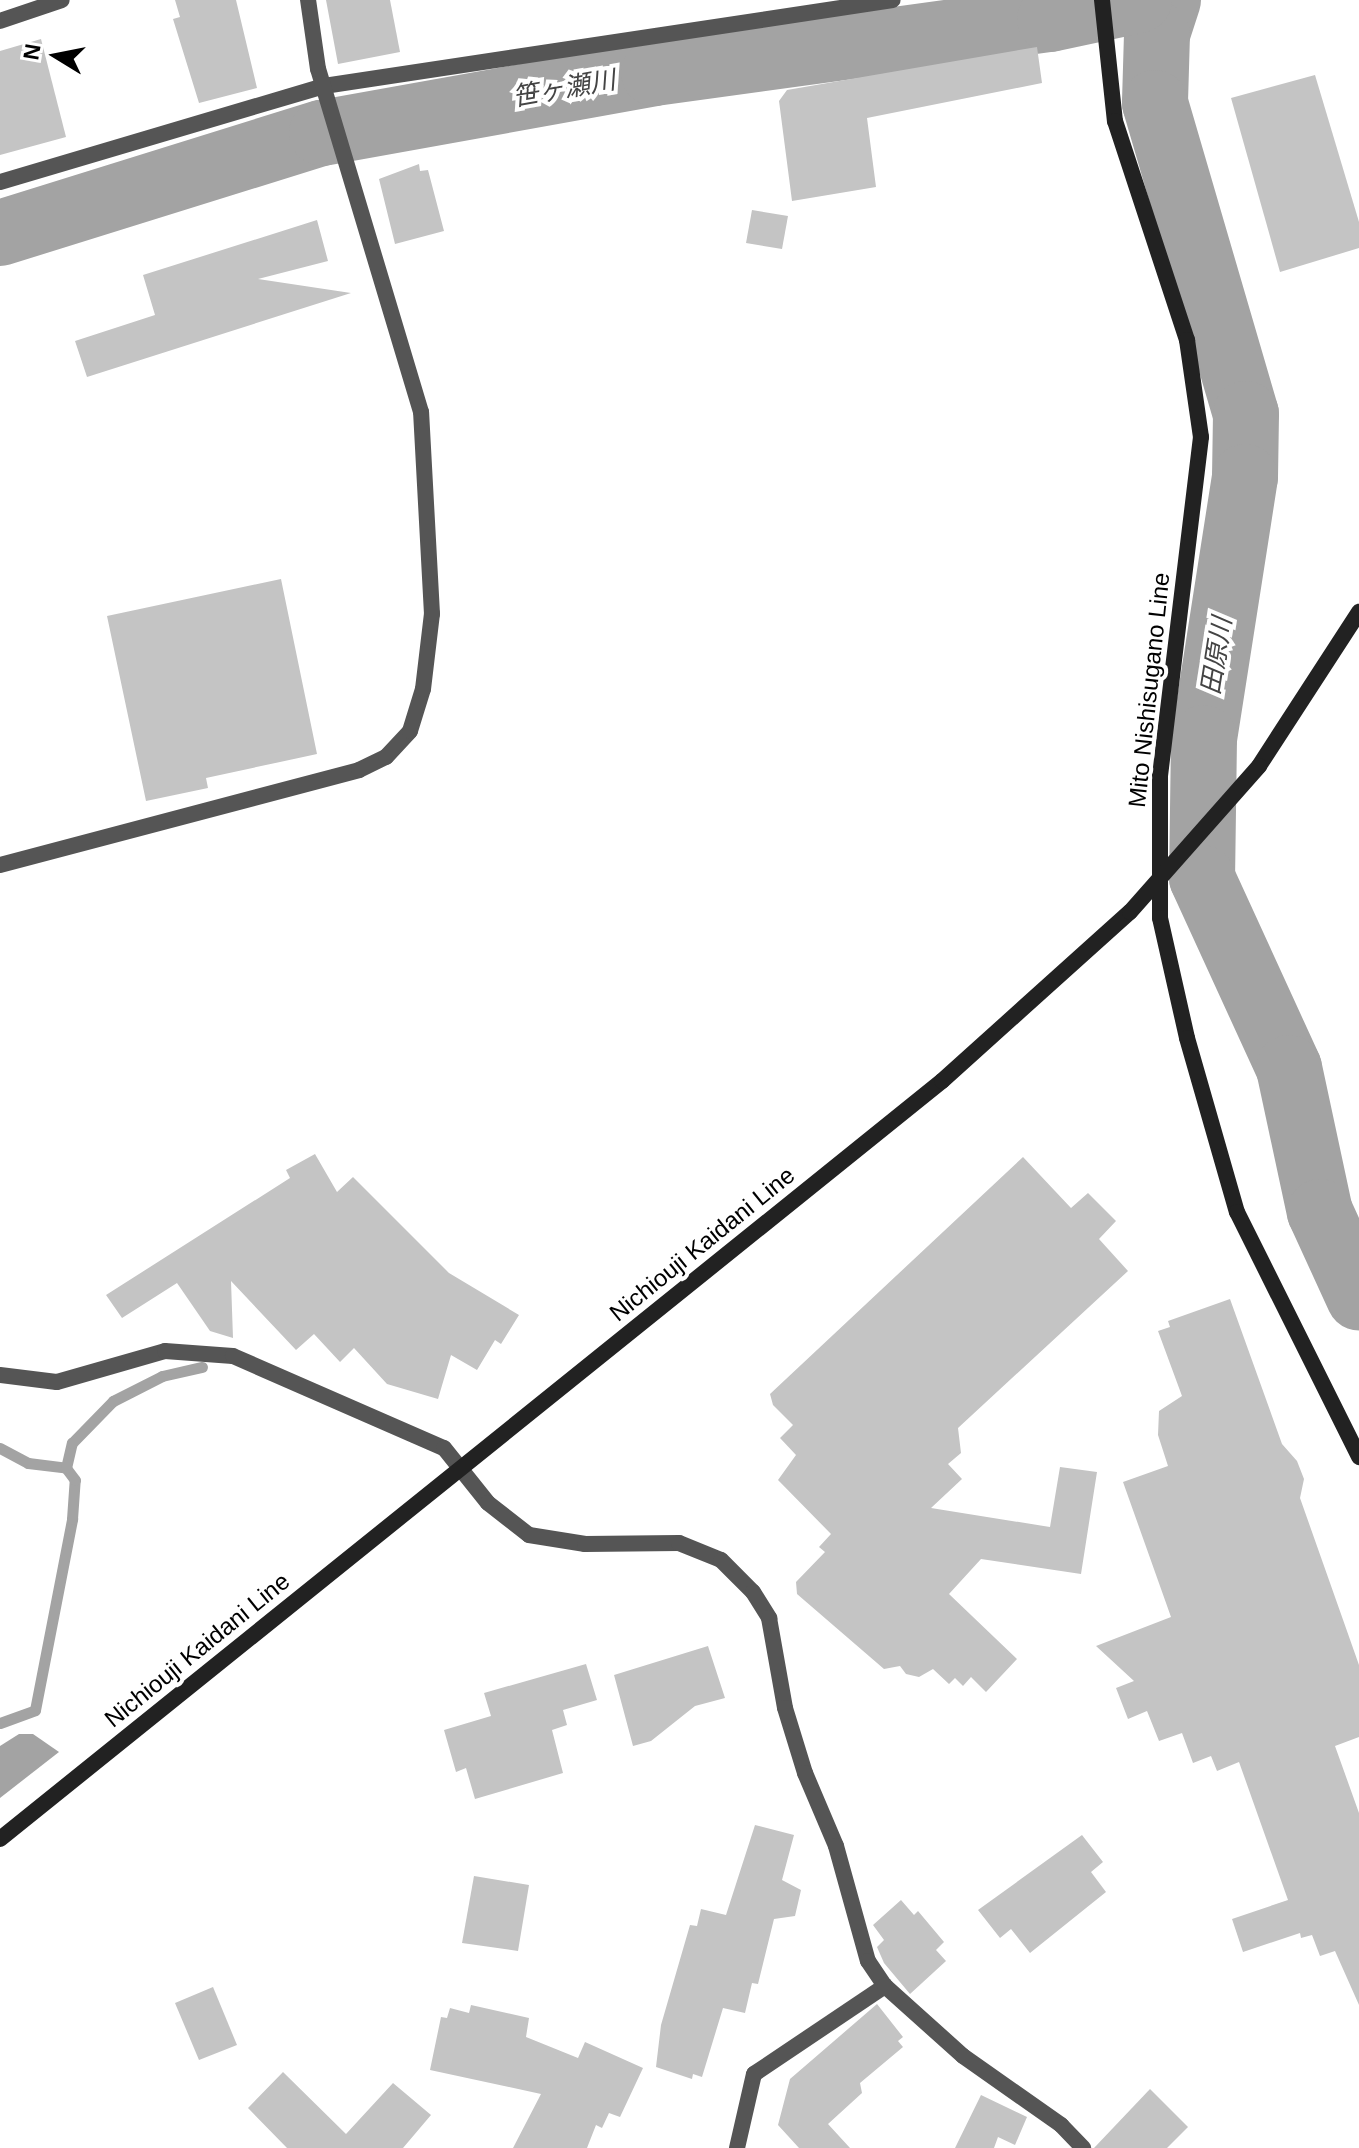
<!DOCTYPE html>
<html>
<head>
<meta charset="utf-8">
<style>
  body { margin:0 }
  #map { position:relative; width:1359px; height:2148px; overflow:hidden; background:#fff; font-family:Helvetica,"Noto Sans JP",sans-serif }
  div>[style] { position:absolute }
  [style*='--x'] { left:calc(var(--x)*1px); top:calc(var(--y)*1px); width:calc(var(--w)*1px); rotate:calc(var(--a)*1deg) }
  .water>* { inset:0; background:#a3a3a3 }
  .stream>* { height:11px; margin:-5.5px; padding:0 5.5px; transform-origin:5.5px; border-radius:5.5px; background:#a3a3a3 }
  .river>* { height:66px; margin:-33px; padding:0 33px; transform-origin:33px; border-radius:33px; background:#a3a3a3 }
  .building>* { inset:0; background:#c4c4c4 }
  .street>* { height:16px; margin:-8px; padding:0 8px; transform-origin:8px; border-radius:8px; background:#555 }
  .secondary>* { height:16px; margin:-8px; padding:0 8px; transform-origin:8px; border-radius:8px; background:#222 }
  .secondary-bridge>* { height:16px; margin:-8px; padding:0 8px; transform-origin:8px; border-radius:8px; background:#222 }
  span { translate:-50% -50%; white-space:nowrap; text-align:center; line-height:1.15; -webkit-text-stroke:8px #fff; paint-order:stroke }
  .street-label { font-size:24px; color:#000 }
  .water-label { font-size:26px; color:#444; font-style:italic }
  .north { position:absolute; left:16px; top:16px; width:80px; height:80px; -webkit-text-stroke:6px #fff; paint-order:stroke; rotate:280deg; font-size:22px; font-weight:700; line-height:32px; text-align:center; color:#000 }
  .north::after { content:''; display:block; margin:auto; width:28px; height:36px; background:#000; clip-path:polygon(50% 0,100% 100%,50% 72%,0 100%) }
</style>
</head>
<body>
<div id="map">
  <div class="water">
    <div style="clip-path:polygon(19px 1734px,33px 1734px,59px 1752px,0 1798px,0 1746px)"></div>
  </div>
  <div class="stream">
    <div style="--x:0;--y:1448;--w:32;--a:28"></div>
    <div style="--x:28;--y:1463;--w:38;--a:7"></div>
    <div style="--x:0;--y:1723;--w:37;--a:-20"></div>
    <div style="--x:35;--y:1710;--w:195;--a:-79"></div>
    <div style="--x:72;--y:1519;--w:39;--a:-86"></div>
    <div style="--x:75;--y:1480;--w:15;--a:-127"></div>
    <div style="--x:66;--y:1468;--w:26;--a:-77"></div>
    <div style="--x:72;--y:1443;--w:59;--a:-45.7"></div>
    <div style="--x:113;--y:1401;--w:55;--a:-27"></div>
    <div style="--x:162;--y:1376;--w:41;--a:-12.7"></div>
  </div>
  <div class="river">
    <div style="--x:1168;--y:0;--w:36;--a:108"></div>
    <div style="--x:1157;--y:34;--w:69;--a:91.7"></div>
    <div style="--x:1155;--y:103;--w:324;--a:73.7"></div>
    <div style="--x:1246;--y:414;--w:63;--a:90.9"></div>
    <div style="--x:1245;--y:477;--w:264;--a:98.9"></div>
    <div style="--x:1204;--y:738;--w:140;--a:90.8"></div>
    <div style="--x:1202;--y:878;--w:209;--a:65.4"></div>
    <div style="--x:1289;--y:1068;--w:147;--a:77.9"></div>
    <div style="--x:1320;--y:1212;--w:94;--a:65.4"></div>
    <div style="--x:0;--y:233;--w:337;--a:-17.3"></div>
    <div style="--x:322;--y:133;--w:337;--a:-10.2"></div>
    <div style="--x:654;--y:73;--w:400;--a:-7.8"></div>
    <div style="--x:1050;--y:19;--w:91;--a:-12.1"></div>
  </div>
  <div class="building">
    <div style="clip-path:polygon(175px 0,236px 0,257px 88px,199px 103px,173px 19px,180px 17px)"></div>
    <div style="clip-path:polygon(326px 0,390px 0,400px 52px,338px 64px)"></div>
    <div style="clip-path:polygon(41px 39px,66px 137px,0 155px,0 51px)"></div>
    <div style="clip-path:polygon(1037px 47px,1042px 83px,867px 118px,876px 187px,792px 201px,779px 101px,787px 90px)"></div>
    <div style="clip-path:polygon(1315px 75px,1359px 222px,1359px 248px,1280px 272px,1231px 98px)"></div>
    <div style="clip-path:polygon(419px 164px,420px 171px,428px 170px,444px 231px,395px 244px,379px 179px)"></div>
    <div style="clip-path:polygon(752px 210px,788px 216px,782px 249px,746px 243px)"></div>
    <div style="clip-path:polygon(317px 220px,328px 261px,258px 279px,351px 293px,87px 377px,75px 341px,155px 315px,143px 275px)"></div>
    <div style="clip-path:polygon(281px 579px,317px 754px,206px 778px,208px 788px,146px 801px,107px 616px)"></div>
    <div style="clip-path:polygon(315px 1154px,337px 1192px,353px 1177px,449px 1273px,519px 1315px,501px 1344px,495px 1340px,477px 1370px,451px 1355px,438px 1399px,387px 1384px,354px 1348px,340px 1362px,314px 1334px,296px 1350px,231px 1281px,233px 1338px,210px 1331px,177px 1283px,122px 1318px,106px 1295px,290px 1178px,286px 1170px)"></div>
    <div style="clip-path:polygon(1023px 1157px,1071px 1208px,1088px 1193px,1116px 1221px,1099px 1239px,1128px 1271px,958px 1428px,961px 1453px,948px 1464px,962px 1479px,931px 1508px,1050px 1527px,1060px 1467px,1097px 1472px,1081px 1574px,981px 1559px,949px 1594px,1017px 1659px,986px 1692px,971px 1677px,963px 1686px,955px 1678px,949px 1684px,933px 1669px,919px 1677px,906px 1674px,900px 1666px,884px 1669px,797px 1594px,796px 1582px,825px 1552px,819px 1547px,831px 1534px,778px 1480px,796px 1455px,780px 1438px,793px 1425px,773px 1405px,770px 1394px)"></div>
    <div style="clip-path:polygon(1230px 1299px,1282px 1444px,1297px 1461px,1304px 1479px,1300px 1498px,1359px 1665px,1359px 1737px,1335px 1746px,1359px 1813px,1359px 2005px,1335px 1951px,1320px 1956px,1312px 1935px,1301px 1938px,1300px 1933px,1243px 1952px,1232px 1919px,1288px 1900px,1239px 1762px,1217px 1771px,1211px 1756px,1193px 1763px,1182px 1733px,1159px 1741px,1147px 1711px,1128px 1719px,1116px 1688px,1134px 1681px,1096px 1646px,1171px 1617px,1123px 1482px,1168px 1466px,1158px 1435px,1159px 1411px,1182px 1396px,1158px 1331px,1170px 1327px,1168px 1321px)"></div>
    <div style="clip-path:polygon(708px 1646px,725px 1698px,695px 1706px,651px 1741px,633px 1746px,614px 1675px)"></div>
    <div style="clip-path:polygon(586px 1664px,597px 1700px,563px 1710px,567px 1725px,552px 1730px,563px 1773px,475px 1799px,466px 1768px,456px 1772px,444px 1730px,491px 1716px,484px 1693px)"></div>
    <div style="clip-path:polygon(755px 1825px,794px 1835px,782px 1880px,801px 1890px,795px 1916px,774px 1919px,758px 1984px,752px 1983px,745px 2013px,723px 2008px,702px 2077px,693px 2074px,692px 2079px,656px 2067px,661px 2025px,690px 1925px,697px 1926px,701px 1909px,726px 1915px)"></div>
    <div style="clip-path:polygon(1082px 1835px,1103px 1862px,1091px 1872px,1106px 1892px,1030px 1953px,1011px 1929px,1000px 1938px,978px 1910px)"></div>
    <div style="clip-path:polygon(474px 1876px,529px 1885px,518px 1951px,462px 1943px)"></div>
    <div style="clip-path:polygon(901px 1900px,914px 1915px,918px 1911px,944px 1942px,936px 1950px,946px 1961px,910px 1994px,884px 1963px,877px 1947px,884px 1940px,873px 1925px)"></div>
    <div style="clip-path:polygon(213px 1987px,237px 2045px,199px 2060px,175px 2003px)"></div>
    <div style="clip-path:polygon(877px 2004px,903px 2037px,898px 2041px,903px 2047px,860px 2083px,862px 2093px,828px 2124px,850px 2148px,799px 2148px,778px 2125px,790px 2079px)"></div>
    <div style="clip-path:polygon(471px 2005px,529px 2018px,526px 2037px,578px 2058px,585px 2042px,643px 2068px,620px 2117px,609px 2113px,602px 2128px,596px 2125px,587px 2148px,513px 2148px,541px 2094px,430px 2070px,441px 2017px,447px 2018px,450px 2008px,469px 2013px)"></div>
    <div style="clip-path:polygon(283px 2072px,346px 2134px,393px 2083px,431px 2115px,403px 2148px,287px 2148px,248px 2108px)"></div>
    <div style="clip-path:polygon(1150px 2089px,1188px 2127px,1167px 2148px,1094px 2148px)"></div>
    <div style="clip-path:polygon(981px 2095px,1027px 2117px,1015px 2145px,998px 2137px,994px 2148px,955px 2148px)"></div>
  </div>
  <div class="street">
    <div style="--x:0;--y:21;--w:65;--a:-18.7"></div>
    <div style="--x:0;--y:182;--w:338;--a:-16.5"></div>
    <div style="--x:324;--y:86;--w:575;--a:-8.59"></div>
    <div style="--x:0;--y:865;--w:371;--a:-14.8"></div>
    <div style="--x:359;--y:770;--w:30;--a:-26"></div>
    <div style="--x:386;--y:757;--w:35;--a:-47"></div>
    <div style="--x:410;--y:731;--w:44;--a:-72.8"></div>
    <div style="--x:423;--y:689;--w:76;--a:-83.2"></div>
    <div style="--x:432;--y:614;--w:202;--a:-93.1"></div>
    <div style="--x:421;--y:412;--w:358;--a:-106.7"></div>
    <div style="--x:318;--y:69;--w:70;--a:-98.2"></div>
    <div style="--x:0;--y:1375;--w:57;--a:7"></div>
    <div style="--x:57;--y:1382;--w:112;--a:-16"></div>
    <div style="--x:165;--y:1351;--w:68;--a:4.2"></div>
    <div style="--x:233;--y:1356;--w:230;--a:23.6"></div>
    <div style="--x:444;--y:1448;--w:70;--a:51.3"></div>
    <div style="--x:488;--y:1503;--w:52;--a:38"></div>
    <div style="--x:529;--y:1535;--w:57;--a:9.1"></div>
    <div style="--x:585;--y:1544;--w:94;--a:-0.6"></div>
    <div style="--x:679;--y:1543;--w:45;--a:22"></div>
    <div style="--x:721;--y:1560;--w:45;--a:45"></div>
    <div style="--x:753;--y:1592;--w:31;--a:58"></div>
    <div style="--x:769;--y:1618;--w:91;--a:79.9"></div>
    <div style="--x:785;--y:1708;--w:68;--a:72.9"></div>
    <div style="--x:805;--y:1773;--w:79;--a:67"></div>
    <div style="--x:836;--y:1846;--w:119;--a:74.5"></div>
    <div style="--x:868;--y:1961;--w:30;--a:56"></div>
    <div style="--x:737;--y:2148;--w:76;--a:-77.1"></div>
    <div style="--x:754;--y:2074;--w:158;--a:-33.9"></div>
    <div style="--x:885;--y:1986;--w:105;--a:41.9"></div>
    <div style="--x:963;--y:2056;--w:120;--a:35.1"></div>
    <div style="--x:1061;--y:2125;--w:32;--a:46"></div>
  </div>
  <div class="secondary">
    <div style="--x:1102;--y:0;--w:122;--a:83.9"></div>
    <div style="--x:1115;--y:121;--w:231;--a:71.8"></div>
    <div style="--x:1187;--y:340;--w:98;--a:81.8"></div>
    <div style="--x:1201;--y:437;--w:342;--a:96.9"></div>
    <div style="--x:1160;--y:777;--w:141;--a:90"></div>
    <div style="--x:1160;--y:918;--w:123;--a:77.3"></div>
    <div style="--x:1187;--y:1038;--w:181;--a:74"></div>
    <div style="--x:1237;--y:1212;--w:274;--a:63.5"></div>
    <div style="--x:1259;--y:766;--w:184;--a:-57"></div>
    <div style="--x:0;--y:1839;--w:1209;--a:-38.82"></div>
    <div style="--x:942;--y:1081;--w:253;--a:-42"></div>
  </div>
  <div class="secondary-bridge">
    <div style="--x:1130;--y:912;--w:195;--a:-48.5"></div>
  </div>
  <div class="street-label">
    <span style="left:1149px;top:690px;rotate:-84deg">Mito Nishisugano Line</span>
    <span style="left:702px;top:1244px;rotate:-39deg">Nichiouji Kaidani Line</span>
    <span style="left:197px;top:1650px;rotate:-39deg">Nichiouji Kaidani Line</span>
  </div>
  <div class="water-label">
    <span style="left:564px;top:89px;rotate:-10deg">笹ヶ瀬川</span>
    <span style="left:1217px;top:656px;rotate:-81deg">田原川</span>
  </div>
  <div class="north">N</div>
</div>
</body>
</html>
